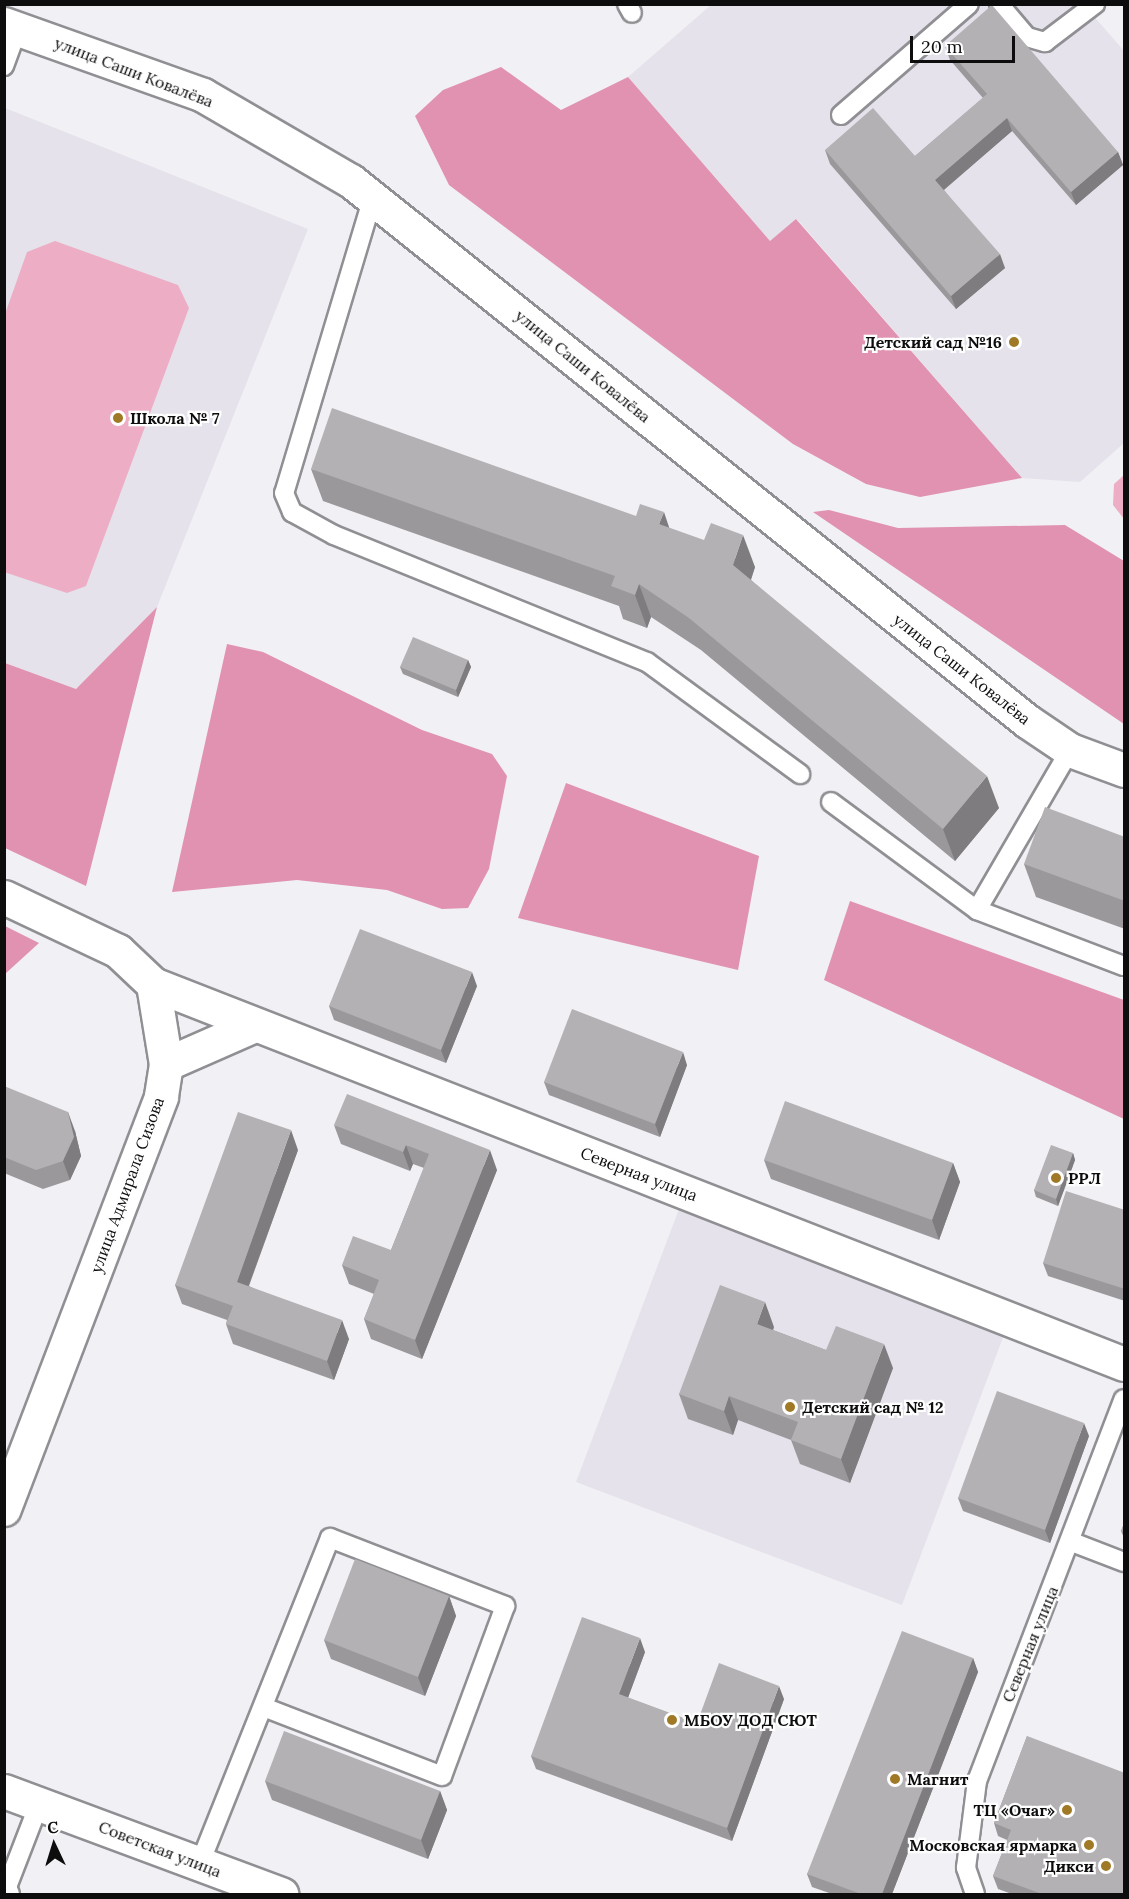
<!DOCTYPE html>
<html>
<head>
<meta charset="utf-8">
<style>
  body { margin:0 }
  #map { position:relative; width:1129px; height:1899px; overflow:hidden; background:#f1f0f4; font-family:Lora,serif }
  div>[style] { position:absolute }
  [style*='--x'] { left:calc(var(--x)*1px); top:calc(var(--y)*1px); width:calc(var(--w)*1px); rotate:calc(var(--a)*1deg) }
  .built>* { inset:0; background:#e5e2ec }
  .green>* { inset:0; background:#edaec5 }
  .forest>* { inset:0; background:#e092b0 }
  .roads { filter:drop-shadow(2px 0 #908f93) drop-shadow(-2px 0 #908f93) drop-shadow(0 2px #908f93) drop-shadow(0 -2px #908f93) }
  .lane>* { height:18px; margin:-9px; padding:0 9px; transform-origin:9px; border-radius:9px; background:#fff }
  .street>* { height:33px; margin:-16.5px; padding:0 16.5px; transform-origin:16.5px; border-radius:16.5px; background:#fff }
  .secondary>* { height:33px; margin:-16.5px; padding:0 16.5px; transform-origin:16.5px; border-radius:16.5px; background:#fff }
  .wall>* { inset:0; background:#9b989b }
  .shaded-wall>* { inset:0; background:#7e7c7e }
  .building>* { inset:0; background:#b4b1b4 }
  .dots>* { width:16px; height:16px; translate:-50% -50%; box-sizing:border-box; border:3px solid #fefeff; border-radius:50% }
  span { translate:-50% -50%; white-space:nowrap; text-align:center; line-height:1.15; -webkit-text-stroke:4.5px #fefeff; paint-order:stroke }
  .street-label { font-size:16px; color:#0d0d0e }
  .poi-label { font-size:16px; color:#0d0d0e; font-weight:700 }
  .right { translate:-100% -50%; text-align:right }
  .left { translate:0 -50%; text-align:left }
  .frame { position:absolute; inset:0; border:6px solid #0d0d0e; pointer-events:none }
  .north { position:absolute; left:24px; top:1815px; width:60px; height:60px; -webkit-text-stroke:4px #fefeff; paint-order:stroke; rotate:356deg; font-size:16px; font-weight:700; line-height:24px; text-align:center; color:#0d0d0e }
  .north::after { content:''; display:block; margin:auto; width:21px; height:27px; background:#0d0d0e; clip-path:polygon(50% 0,100% 100%,50% 72%,0 100%) }
  .scale { position:absolute; left:910px; top:36px; width:105px; height:27px; box-sizing:border-box; border:3px solid #0d0d0e; border-top:0; padding-left:8px; font-size:18px; line-height:21px; white-space:nowrap; color:#0d0d0e; -webkit-text-stroke:4px #fefeff; paint-order:stroke }
</style>
</head>
<body>
<div id="map">
  <div class="built">
    <div style="clip-path:polygon(711px 5px,1084px 5px,1124px 51px,1124px 443px,1080px 482px,1022px 478px,797px 219px,770px 241px,628px 77px)"></div>
    <div style="clip-path:polygon(5px 108px,308px 229px,157px 607px,76px 689px,5px 663px)"></div>
    <div style="clip-path:polygon(679px 1209px,1005px 1332px,902px 1605px,576px 1482px)"></div>
  </div>
  <div class="green">
    <div style="clip-path:polygon(55px 241px,178px 285px,189px 308px,86px 586px,67px 593px,4px 572px,5px 314px,27px 252px)"></div>
    <div style="clip-path:polygon(1124px 475px,1124px 519px,1113px 505px,1114px 484px)"></div>
  </div>
  <div class="forest">
    <div style="clip-path:polygon(501px 67px,561px 110px,628px 77px,770px 241px,796px 219px,1022px 478px,920px 497px,866px 484px,793px 444px,449px 185px,415px 116px,443px 90px)"></div>
    <div style="clip-path:polygon(829px 510px,898px 528px,1065px 525px,1124px 561px,1124px 724px,813px 512px)"></div>
    <div style="clip-path:polygon(157px 607px,86px 886px,5px 848px,5px 663px,76px 689px)"></div>
    <div style="clip-path:polygon(227px 644px,263px 652px,422px 730px,492px 754px,507px 776px,489px 869px,468px 908px,442px 909px,387px 890px,297px 880px,172px 892px)"></div>
    <div style="clip-path:polygon(566px 783px,759px 856px,738px 970px,518px 918px)"></div>
    <div style="clip-path:polygon(850px 901px,1124px 1000px,1124px 1119px,824px 980px)"></div>
    <div style="clip-path:polygon(5px 926px,39px 943px,5px 974px,4px 974px)"></div>
  </div>
  <div class="roads">
    <div class="lane">
      <div style="--x:627;--y:4;--w:10;--a:61"></div>
      <div style="--x:999;--y:4;--w:43;--a:49.7"></div>
      <div style="--x:1027;--y:37;--w:19;--a:16"></div>
      <div style="--x:1045;--y:42;--w:63;--a:-37.2"></div>
      <div style="--x:4;--y:66;--w:40;--a:-69.8"></div>
      <div style="--x:841;--y:115;--w:169;--a:-40.9"></div>
      <div style="--x:373;--y:197;--w:309;--a:106.7"></div>
      <div style="--x:284;--y:493;--w:21;--a:67"></div>
      <div style="--x:292;--y:512;--w:48;--a:28.7"></div>
      <div style="--x:334;--y:535;--w:338;--a:22.1"></div>
      <div style="--x:647;--y:662;--w:190;--a:36.2"></div>
      <div style="--x:1070;--y:750;--w:185;--a:120.2"></div>
      <div style="--x:977;--y:910;--w:157;--a:20.9"></div>
      <div style="--x:831;--y:802;--w:182;--a:36.5"></div>
      <div style="--x:1072;--y:1542;--w:56;--a:21"></div>
      <div style="--x:200;--y:1863;--w:350;--a:-68.2"></div>
      <div style="--x:330;--y:1538;--w:188;--a:21.2"></div>
      <div style="--x:505;--y:1606;--w:181;--a:110.3"></div>
      <div style="--x:442;--y:1776;--w:189;--a:-158.9"></div>
      <div style="--x:10;--y:1894;--w:8;--a:-113"></div>
      <div style="--x:7;--y:1887;--w:89;--a:-68.9"></div>
      <div style="--x:975;--y:1894;--w:28;--a:-109"></div>
      <div style="--x:966;--y:1868;--w:88;--a:-82.8"></div>
      <div style="--x:977;--y:1781;--w:409;--a:-69"></div>
    </div>
    <div class="street">
      <div style="--x:153;--y:984;--w:1043;--a:21.37"></div>
      <div style="--x:166;--y:1064;--w:97;--a:-23.7"></div>
    </div>
    <div class="secondary">
      <div style="--x:4;--y:24;--w:211;--a:19.6"></div>
      <div style="--x:203;--y:95;--w:171;--a:30.2"></div>
      <div style="--x:351;--y:181;--w:865;--a:38.62"></div>
      <div style="--x:1027;--y:721;--w:52;--a:34"></div>
      <div style="--x:1070;--y:750;--w:58;--a:20.3"></div>
      <div style="--x:4;--y:897;--w:126;--a:25.3"></div>
      <div style="--x:118;--y:951;--w:48;--a:43.3"></div>
      <div style="--x:153;--y:984;--w:81;--a:80.8"></div>
      <div style="--x:166;--y:1064;--w:33;--a:99"></div>
      <div style="--x:161;--y:1097;--w:441;--a:110.9"></div>
      <div style="--x:4;--y:1791;--w:296;--a:20.4"></div>
    </div>
  </div>
  <div class="wall">
    <div style="clip-path:polygon(945px 46px,1118px 152px,1123px 165px,1076px 205px,1012px 131px,944px 190px,1005px 268px,956px 309px,830px 164px,825px 150px,915px 156px,983px 98px,950px 60px)"></div>
    <div style="clip-path:polygon(311px 469px,669px 528px,755px 567px,751px 580px,999px 808px,955px 861px,701px 650px,651px 617px,647px 628px,623px 619px,619px 606px,323px 501px)"></div>
    <div style="clip-path:polygon(468px 660px,471px 667px,458px 697px,403px 674px,400px 667px)"></div>
    <div style="clip-path:polygon(1125px 837px,1125px 929px,1036px 897px,1024px 864px)"></div>
    <div style="clip-path:polygon(477px 986px,446px 1063px,334px 1020px,329px 1006px)"></div>
    <div style="clip-path:polygon(687px 1065px,660px 1137px,549px 1095px,544px 1082px)"></div>
    <div style="clip-path:polygon(4px 1086px,75px 1131px,81px 1156px,70px 1180px,43px 1189px,4px 1173px)"></div>
    <div style="clip-path:polygon(334px 1125px,497px 1170px,422px 1359px,371px 1339px,364px 1319px,374px 1294px,349px 1284px,342px 1265px,391px 1250px,424px 1168px,413px 1164px,410px 1171px,341px 1144px)"></div>
    <div style="clip-path:polygon(298px 1150px,249px 1286px,349px 1339px,334px 1380px,233px 1344px,226px 1324px,227px 1320px,182px 1304px,175px 1285px)"></div>
    <div style="clip-path:polygon(1073px 1153px,1075px 1160px,1058px 1206px,1036px 1197px,1034px 1190px)"></div>
    <div style="clip-path:polygon(764px 1160px,953px 1163px,960px 1182px,939px 1240px,771px 1179px)"></div>
    <div style="clip-path:polygon(1125px 1210px,1125px 1301px,1048px 1276px,1043px 1263px)"></div>
    <div style="clip-path:polygon(774px 1327px,773px 1330px,826px 1350px,893px 1368px,850px 1483px,800px 1464px,791px 1440px,738px 1420px,733px 1435px,688px 1419px,679px 1394px)"></div>
    <div style="clip-path:polygon(1089px 1436px,1050px 1543px,963px 1511px,958px 1498px)"></div>
    <div style="clip-path:polygon(1125px 1521px,1125px 1540px,1121px 1531px)"></div>
    <div style="clip-path:polygon(449px 1596px,456px 1616px,425px 1696px,331px 1659px,324px 1640px)"></div>
    <div style="clip-path:polygon(645px 1652px,628px 1698px,697px 1723px,784px 1699px,732px 1841px,536px 1769px,531px 1756px)"></div>
    <div style="clip-path:polygon(973px 1658px,978px 1672px,892px 1894px,832px 1894px,812px 1887px,807px 1874px)"></div>
    <div style="clip-path:polygon(1027px 1736px,1125px 1894px,1012px 1894px,998px 1889px,993px 1876px,1007px 1840px,998px 1836px,994px 1823px)"></div>
    <div style="clip-path:polygon(265px 1781px,440px 1791px,447px 1810px,428px 1859px,272px 1800px)"></div>
  </div>
  <div class="shaded-wall">
    <div style="clip-path:polygon(1007px 118px,1012px 131px,940px 193px,935px 180px)"></div>
    <div style="clip-path:polygon(1118px 152px,1123px 165px,1076px 205px,1071px 192px)"></div>
    <div style="clip-path:polygon(1000px 254px,1005px 268px,956px 309px,951px 296px)"></div>
    <div style="clip-path:polygon(664px 512px,675px 545px,659px 524px)"></div>
    <div style="clip-path:polygon(743px 535px,755px 567px,745px 597px,733px 565px)"></div>
    <div style="clip-path:polygon(639px 584px,651px 617px,647px 628px,635px 595px)"></div>
    <div style="clip-path:polygon(468px 660px,471px 667px,458px 697px,456px 690px)"></div>
    <div style="clip-path:polygon(987px 776px,999px 808px,955px 861px,943px 829px)"></div>
    <div style="clip-path:polygon(472px 972px,477px 986px,446px 1063px,441px 1050px)"></div>
    <div style="clip-path:polygon(683px 1052px,687px 1065px,660px 1137px,655px 1124px)"></div>
    <div style="clip-path:polygon(68px 1112px,75px 1131px,81px 1156px,70px 1180px,63px 1161px)"></div>
    <div style="clip-path:polygon(291px 1130px,298px 1150px,243px 1301px,237px 1282px)"></div>
    <div style="clip-path:polygon(406px 1145px,413px 1164px,410px 1171px,403px 1152px)"></div>
    <div style="clip-path:polygon(490px 1150px,497px 1170px,422px 1359px,415px 1340px)"></div>
    <div style="clip-path:polygon(1073px 1153px,1075px 1160px,1058px 1206px,1056px 1199px)"></div>
    <div style="clip-path:polygon(953px 1163px,960px 1182px,939px 1240px,932px 1220px)"></div>
    <div style="clip-path:polygon(765px 1302px,774px 1327px,766px 1348px,757px 1324px)"></div>
    <div style="clip-path:polygon(342px 1320px,349px 1339px,334px 1380px,327px 1361px)"></div>
    <div style="clip-path:polygon(884px 1344px,893px 1368px,850px 1483px,841px 1459px)"></div>
    <div style="clip-path:polygon(729px 1396px,738px 1420px,733px 1435px,724px 1411px)"></div>
    <div style="clip-path:polygon(1084px 1423px,1089px 1436px,1050px 1543px,1045px 1530px)"></div>
    <div style="clip-path:polygon(449px 1596px,456px 1616px,425px 1696px,418px 1677px)"></div>
    <div style="clip-path:polygon(640px 1638px,645px 1652px,624px 1708px,619px 1694px)"></div>
    <div style="clip-path:polygon(973px 1658px,978px 1672px,892px 1894px,882px 1894px)"></div>
    <div style="clip-path:polygon(779px 1686px,784px 1699px,732px 1841px,727px 1828px)"></div>
    <div style="clip-path:polygon(440px 1791px,447px 1810px,428px 1859px,421px 1840px)"></div>
  </div>
  <div class="building">
    <div style="clip-path:polygon(992px 5px,1118px 152px,1071px 192px,1007px 118px,935px 180px,1000px 254px,951px 296px,825px 150px,873px 108px,915px 156px,987px 94px,945px 46px)"></div>
    <div style="clip-path:polygon(332px 408px,636px 516px,640px 504px,664px 512px,659px 524px,704px 540px,711px 523px,743px 535px,733px 565px,987px 776px,943px 829px,689px 618px,639px 584px,635px 595px,611px 586px,615px 576px,311px 469px)"></div>
    <div style="clip-path:polygon(413px 637px,468px 660px,456px 690px,400px 667px)"></div>
    <div style="clip-path:polygon(1045px 807px,1125px 837px,1125px 901px,1024px 864px)"></div>
    <div style="clip-path:polygon(360px 929px,472px 972px,441px 1050px,329px 1006px)"></div>
    <div style="clip-path:polygon(572px 1009px,683px 1052px,655px 1124px,544px 1082px)"></div>
    <div style="clip-path:polygon(4px 1086px,68px 1112px,74px 1137px,63px 1161px,36px 1170px,4px 1157px)"></div>
    <div style="clip-path:polygon(347px 1094px,490px 1150px,415px 1340px,364px 1319px,379px 1280px,342px 1265px,353px 1236px,391px 1250px,429px 1154px,406px 1145px,403px 1152px,334px 1125px)"></div>
    <div style="clip-path:polygon(785px 1101px,953px 1163px,932px 1220px,764px 1160px)"></div>
    <div style="clip-path:polygon(238px 1112px,291px 1130px,237px 1282px,342px 1320px,327px 1361px,226px 1324px,233px 1306px,175px 1285px)"></div>
    <div style="clip-path:polygon(1051px 1145px,1073px 1153px,1056px 1199px,1034px 1190px)"></div>
    <div style="clip-path:polygon(1066px 1191px,1125px 1210px,1125px 1289px,1043px 1263px)"></div>
    <div style="clip-path:polygon(720px 1285px,765px 1302px,757px 1324px,826px 1350px,836px 1326px,884px 1344px,841px 1459px,791px 1440px,798px 1422px,729px 1396px,724px 1411px,679px 1394px)"></div>
    <div style="clip-path:polygon(997px 1391px,1084px 1423px,1045px 1530px,958px 1498px)"></div>
    <div style="clip-path:polygon(1125px 1521px,1125px 1532px,1121px 1531px)"></div>
    <div style="clip-path:polygon(355px 1559px,449px 1596px,418px 1677px,324px 1640px)"></div>
    <div style="clip-path:polygon(582px 1617px,640px 1638px,619px 1694px,697px 1723px,719px 1663px,779px 1686px,727px 1828px,531px 1756px)"></div>
    <div style="clip-path:polygon(902px 1631px,973px 1658px,882px 1894px,861px 1894px,807px 1874px)"></div>
    <div style="clip-path:polygon(284px 1731px,440px 1791px,421px 1840px,265px 1781px)"></div>
    <div style="clip-path:polygon(1027px 1736px,1125px 1773px,1125px 1894px,1042px 1894px,993px 1876px,1011px 1830px,994px 1823px)"></div>
  </div>
  <div class="dots">
    <div style="left:1014px;top:342px;background:#a07926"></div>
    <div style="left:118px;top:418px;background:#a07926"></div>
    <div style="left:1056px;top:1178px;background:#a07926"></div>
    <div style="left:790px;top:1407px;background:#a07926"></div>
    <div style="left:672px;top:1720px;background:#a07926"></div>
    <div style="left:895px;top:1779px;background:#a07926"></div>
    <div style="left:1067px;top:1810px;background:#a07926"></div>
    <div style="left:1089px;top:1845px;background:#a07926"></div>
    <div style="left:1106px;top:1866px;background:#a07926"></div>
  </div>
  <div class="street-label">
    <span style="left:134px;top:72px;rotate:21deg">улица Саши Ковалёва</span>
    <span style="left:583px;top:366px;rotate:39deg">улица Саши Ковалёва</span>
    <span style="left:962px;top:669px;rotate:38deg">улица Саши Ковалёва</span>
    <span style="left:639px;top:1174px;rotate:21deg">Северная улица</span>
    <span style="left:127px;top:1185px;rotate:-70deg">улица Адмирала Сизова</span>
    <span style="left:1030px;top:1644px;rotate:-68deg">Северная улица</span>
    <span style="left:160px;top:1849px;rotate:21deg">Советская улица</span>
  </div>
  <div class="poi-label">
    <span class="right" style="left:1002px;top:342px">Детский сад №16</span>
    <span class="left" style="left:130px;top:418px">Школа № 7</span>
    <span class="left" style="left:1068px;top:1178px">РРЛ</span>
    <span class="left" style="left:802px;top:1407px">Детский сад № 12</span>
    <span class="left" style="left:684px;top:1720px">МБОУ ДОД СЮТ</span>
    <span class="left" style="left:907px;top:1779px">Магнит</span>
    <span class="right" style="left:1055px;top:1810px">ТЦ «Очаг»</span>
    <span class="right" style="left:1077px;top:1845px">Московская ярмарка</span>
    <span class="right" style="left:1094px;top:1866px">Дикси</span>
  </div>
  <div class="frame"></div>
  <div class="north">С</div>
  <div class="scale">20 m</div>
</div>
</body>
</html>
